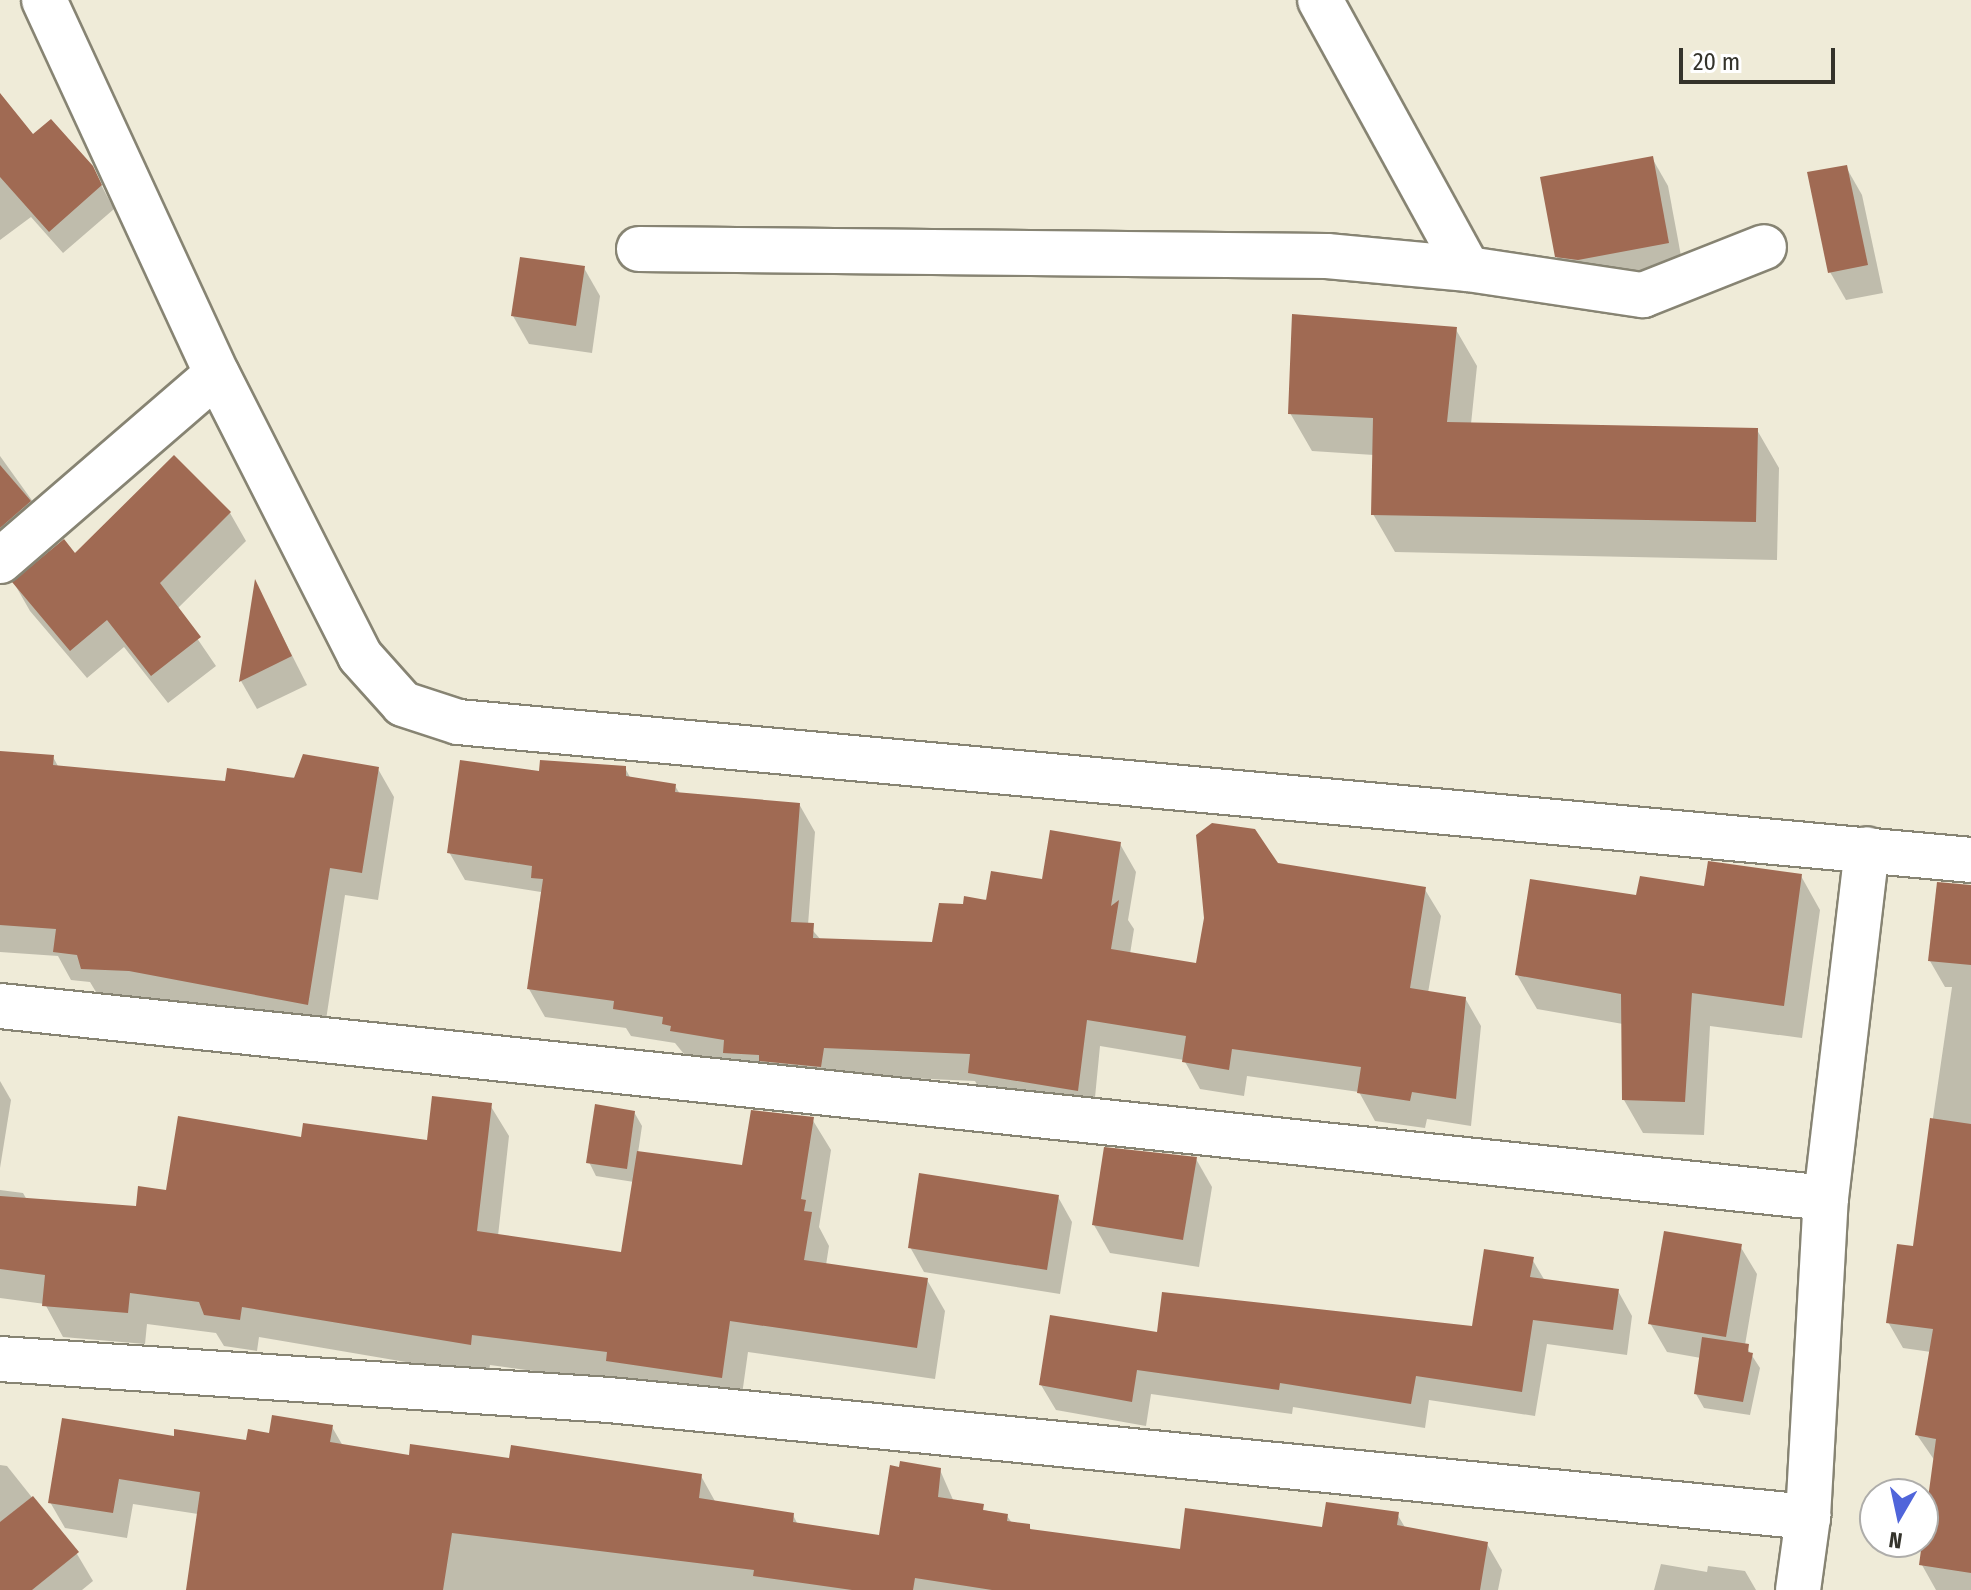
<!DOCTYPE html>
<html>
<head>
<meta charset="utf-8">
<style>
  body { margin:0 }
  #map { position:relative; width:1971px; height:1590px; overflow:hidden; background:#efebd8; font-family:"Fira Sans Condensed",sans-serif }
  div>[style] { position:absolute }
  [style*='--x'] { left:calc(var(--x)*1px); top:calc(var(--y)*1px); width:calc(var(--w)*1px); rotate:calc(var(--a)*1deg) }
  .shadow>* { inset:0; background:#0003 }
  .building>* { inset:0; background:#a06a53 }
  .roads { filter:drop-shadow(2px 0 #878473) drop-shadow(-2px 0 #878473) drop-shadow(0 2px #878473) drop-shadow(0 -2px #878473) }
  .minor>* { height:44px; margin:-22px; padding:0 22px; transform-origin:22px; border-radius:22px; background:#fff }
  span { translate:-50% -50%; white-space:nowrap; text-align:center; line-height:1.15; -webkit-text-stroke:8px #fff; paint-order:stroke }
  .north { position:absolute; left:1859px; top:1478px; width:80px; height:80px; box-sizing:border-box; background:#fff; border:2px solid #aeadaa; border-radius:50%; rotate:189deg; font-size:22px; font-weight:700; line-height:32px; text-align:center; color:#34332b }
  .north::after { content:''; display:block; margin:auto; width:28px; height:36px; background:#5065da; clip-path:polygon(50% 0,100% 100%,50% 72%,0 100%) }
  .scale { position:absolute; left:1679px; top:48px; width:156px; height:36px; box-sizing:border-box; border:4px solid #34332b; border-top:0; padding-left:10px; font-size:24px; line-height:28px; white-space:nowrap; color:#34332b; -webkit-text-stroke:6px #fff; paint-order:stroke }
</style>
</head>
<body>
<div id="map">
  <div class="shadow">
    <div style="clip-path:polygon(0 96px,33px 137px,92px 168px,114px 209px,63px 253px,31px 217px,0 240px)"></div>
    <div style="clip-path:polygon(1652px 158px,1668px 186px,1684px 272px,1573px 284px,1556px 256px)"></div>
    <div style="clip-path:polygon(1846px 167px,1862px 195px,1883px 293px,1846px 300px,1830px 272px)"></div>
    <div style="clip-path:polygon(584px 268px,600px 296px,592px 353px,529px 344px,513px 316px)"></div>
    <div style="clip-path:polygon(1455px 328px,1477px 366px,1471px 424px,1757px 430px,1779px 468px,1777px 560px,1395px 552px,1373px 514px,1374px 455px,1312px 451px,1290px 413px)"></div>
    <div style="clip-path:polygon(0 456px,36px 506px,0 549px)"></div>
    <div style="clip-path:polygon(230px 513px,246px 541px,177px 609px,216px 666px,168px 703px,124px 647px,87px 678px,30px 611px,14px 583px,75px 556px)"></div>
    <div style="clip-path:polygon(256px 584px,307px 685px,257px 709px,241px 681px)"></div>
    <div style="clip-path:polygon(0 753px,53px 757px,59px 768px,226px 784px,378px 769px,394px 797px,378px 900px,345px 895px,324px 1033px,146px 999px,99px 997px,90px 982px,71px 980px,58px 956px,0 952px)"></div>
    <div style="clip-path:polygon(625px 768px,631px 779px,675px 786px,680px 794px,799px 804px,815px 832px,808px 925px,821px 940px,934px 945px,965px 906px,1044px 881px,1120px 844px,1136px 872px,1128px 920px,1134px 929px,1130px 954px,1198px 965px,1277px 865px,1424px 888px,1441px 916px,1428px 993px,1465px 998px,1481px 1026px,1471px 1126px,1427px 1119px,1425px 1128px,1375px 1121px,1359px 1092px,1247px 1076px,1244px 1096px,1200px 1089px,1184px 1060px,1100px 1046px,1093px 1118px,986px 1100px,975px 1081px,839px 1075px,688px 1059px,675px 1043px,631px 1036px,626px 1028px,545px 1017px,529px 989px,541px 892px,465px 880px,449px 852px,541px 773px)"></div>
    <div style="clip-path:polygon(1801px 876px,1820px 910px,1802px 1038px,1710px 1026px,1704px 1135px,1643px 1133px,1624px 1100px,1623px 1024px,1537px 1009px,1517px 975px,1638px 898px)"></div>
    <div style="clip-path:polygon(1971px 899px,1971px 1590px,1936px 1590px,1922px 1565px,1935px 1461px,1917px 1435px,1931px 1352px,1903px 1348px,1888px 1322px,1914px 1248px,1952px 987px,1945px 987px,1930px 961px)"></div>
    <div style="clip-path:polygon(0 1081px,11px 1100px,0 1168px)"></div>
    <div style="clip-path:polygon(490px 1105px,509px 1136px,498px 1236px,623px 1255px,634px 1182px,596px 1176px,589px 1162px,634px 1112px,642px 1126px,638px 1153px,744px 1168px,812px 1119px,831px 1150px,819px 1227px,829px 1246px,826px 1265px,927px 1280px,945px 1311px,935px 1379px,748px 1352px,740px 1409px,620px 1383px,490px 1365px,488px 1376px,259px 1337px,257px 1351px,224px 1346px,216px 1333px,147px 1324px,145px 1344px,63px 1337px,45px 1304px,0 1298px,0 1190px,23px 1193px,27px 1200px,138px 1209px,303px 1139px,429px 1142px)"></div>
    <div style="clip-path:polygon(1196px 1159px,1212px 1187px,1199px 1267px,1110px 1253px,1094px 1225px)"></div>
    <div style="clip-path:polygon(1058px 1197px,1072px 1222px,1060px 1294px,924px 1272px,910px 1247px)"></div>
    <div style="clip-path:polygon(1740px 1246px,1757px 1274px,1745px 1345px,1760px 1368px,1750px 1415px,1704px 1408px,1696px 1394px,1701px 1358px,1667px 1352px,1650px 1323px)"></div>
    <div style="clip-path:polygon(1532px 1259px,1545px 1281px,1618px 1291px,1632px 1316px,1627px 1355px,1547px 1344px,1535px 1416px,1429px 1400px,1425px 1428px,1293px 1407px,1292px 1414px,1151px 1394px,1146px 1426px,1056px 1410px,1041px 1385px,1158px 1334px,1474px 1328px)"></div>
    <div style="clip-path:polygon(332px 1427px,343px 1446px,411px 1457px,701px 1476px,716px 1503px,793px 1515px,798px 1525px,880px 1538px,940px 1470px,954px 1502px,1007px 1516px,1012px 1523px,1029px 1526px,1032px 1532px,1181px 1552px,1397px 1514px,1406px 1529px,1487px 1544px,1502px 1570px,1498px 1590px,188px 1590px,198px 1514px,133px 1504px,127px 1538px,65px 1528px,50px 1502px,175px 1438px,248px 1443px)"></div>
    <div style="clip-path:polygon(0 1465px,7px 1466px,77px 1554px,93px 1581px,82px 1590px,0 1590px)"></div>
    <div style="clip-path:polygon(1661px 1564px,1707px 1572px,1708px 1566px,1745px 1571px,1756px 1590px,1654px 1590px)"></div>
  </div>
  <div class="building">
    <div style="clip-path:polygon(0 93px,33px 134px,51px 119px,93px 166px,102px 185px,49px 232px,0 177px)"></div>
    <div style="clip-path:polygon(1653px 156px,1669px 243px,1578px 260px,1555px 257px,1540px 177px)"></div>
    <div style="clip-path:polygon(1847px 165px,1868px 265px,1828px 273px,1807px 172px)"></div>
    <div style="clip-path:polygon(520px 257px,585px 266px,576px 326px,511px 316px)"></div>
    <div style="clip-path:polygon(1292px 314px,1457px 327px,1447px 422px,1758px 428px,1756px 522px,1371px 515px,1373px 418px,1288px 414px)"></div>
    <div style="clip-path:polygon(174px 455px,231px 512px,160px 583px,201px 637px,151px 676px,107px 620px,70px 651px,12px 582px,64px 539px,75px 553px)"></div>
    <div style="clip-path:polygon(0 465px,31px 501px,0 528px)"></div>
    <div style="clip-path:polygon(255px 579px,292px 656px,239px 682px)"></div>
    <div style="clip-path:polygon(0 751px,54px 755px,53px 765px,225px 781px,227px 768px,294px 778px,303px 754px,379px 767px,362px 873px,330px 868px,308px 1005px,129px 971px,81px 969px,77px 955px,53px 952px,56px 929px,0 925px)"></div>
    <div style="clip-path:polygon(460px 760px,539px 771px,540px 760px,626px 766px,626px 776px,676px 784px,675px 792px,800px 803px,791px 922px,814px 923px,813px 938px,932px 942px,939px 903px,963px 904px,964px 896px,986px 900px,991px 871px,1042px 879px,1050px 830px,1121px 842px,1111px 906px,1119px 900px,1111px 949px,1196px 963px,1204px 918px,1196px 835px,1212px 823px,1255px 829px,1278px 863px,1426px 887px,1410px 988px,1466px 997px,1456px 1099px,1412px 1092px,1410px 1101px,1357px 1093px,1361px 1067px,1232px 1049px,1229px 1070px,1182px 1062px,1186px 1036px,1087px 1020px,1078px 1091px,968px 1073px,970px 1054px,824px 1048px,821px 1067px,759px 1061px,759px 1055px,723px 1053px,724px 1040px,670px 1031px,671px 1026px,662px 1024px,663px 1017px,613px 1009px,614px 1001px,527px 989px,543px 879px,531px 878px,532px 866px,447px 853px)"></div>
    <div style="clip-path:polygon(1708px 861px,1802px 874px,1784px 1006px,1692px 993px,1685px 1102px,1622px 1100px,1621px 994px,1515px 975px,1530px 879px,1636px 895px,1640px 876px,1704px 886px)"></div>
    <div style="clip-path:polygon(1937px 882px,1971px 885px,1971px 965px,1928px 961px)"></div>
    <div style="clip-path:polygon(432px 1096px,492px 1103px,477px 1231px,621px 1252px,637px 1151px,742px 1165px,751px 1110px,814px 1117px,801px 1199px,806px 1200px,804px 1211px,812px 1212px,804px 1260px,928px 1278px,917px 1348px,730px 1321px,722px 1378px,606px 1361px,607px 1352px,472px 1335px,471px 1345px,242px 1307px,240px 1320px,204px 1315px,199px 1302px,130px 1293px,128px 1313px,42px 1306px,45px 1275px,0 1269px,0 1196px,136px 1206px,138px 1186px,166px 1190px,178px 1116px,301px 1137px,303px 1123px,427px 1140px)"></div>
    <div style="clip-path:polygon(595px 1104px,635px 1111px,627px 1169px,586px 1163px)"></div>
    <div style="clip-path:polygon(1930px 1118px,1971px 1124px,1971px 1573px,1919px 1565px,1936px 1439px,1915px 1435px,1933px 1329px,1886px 1323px,1897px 1244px,1913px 1246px)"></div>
    <div style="clip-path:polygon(1104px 1147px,1197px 1157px,1183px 1240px,1092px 1225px)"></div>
    <div style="clip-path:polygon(919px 1173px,1059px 1195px,1047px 1270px,908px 1248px)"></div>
    <div style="clip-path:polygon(1664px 1231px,1742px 1244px,1726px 1337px,1648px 1324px)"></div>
    <div style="clip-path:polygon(1484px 1249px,1534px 1257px,1530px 1277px,1619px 1289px,1613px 1330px,1533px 1320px,1522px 1392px,1416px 1376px,1411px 1404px,1280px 1383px,1279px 1390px,1137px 1370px,1132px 1402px,1039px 1385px,1050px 1315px,1157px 1332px,1162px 1292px,1472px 1326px)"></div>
    <div style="clip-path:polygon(1702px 1337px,1749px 1344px,1748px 1352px,1753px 1353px,1743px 1402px,1694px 1394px)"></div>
    <div style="clip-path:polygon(272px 1415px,333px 1425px,330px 1442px,409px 1455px,410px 1444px,509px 1458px,511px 1445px,702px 1474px,699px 1498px,794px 1513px,793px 1522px,879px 1535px,890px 1465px,899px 1467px,900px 1461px,941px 1468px,938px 1497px,984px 1504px,983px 1510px,1008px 1514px,1007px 1521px,1030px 1524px,1030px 1529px,1180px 1549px,1185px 1508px,1322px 1527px,1326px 1502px,1399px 1512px,1397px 1525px,1488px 1542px,1480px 1590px,992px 1590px,915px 1578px,913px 1590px,852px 1590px,753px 1576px,754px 1570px,452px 1533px,443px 1590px,186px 1590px,200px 1492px,119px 1479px,113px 1513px,48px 1503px,62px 1418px,174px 1436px,174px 1429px,246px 1440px,248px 1429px,269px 1433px)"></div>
    <div style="clip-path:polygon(33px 1496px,79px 1552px,32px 1590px,0 1590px,0 1522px)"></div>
  </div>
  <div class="roads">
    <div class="minor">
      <div style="--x:44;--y:0;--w:412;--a:65.2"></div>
      <div style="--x:217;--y:374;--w:316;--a:63.1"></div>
      <div style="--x:360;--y:656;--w:64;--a:48.1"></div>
      <div style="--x:403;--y:704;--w:58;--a:18.1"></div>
      <div style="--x:458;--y:722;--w:1519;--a:5.21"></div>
      <div style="--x:1320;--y:0;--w:307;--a:61.2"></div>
      <div style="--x:639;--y:249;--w:688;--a:0.58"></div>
      <div style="--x:1327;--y:256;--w:142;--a:5.3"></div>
      <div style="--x:1468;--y:269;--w:177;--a:8.5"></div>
      <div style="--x:1643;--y:295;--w:130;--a:-21.6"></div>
      <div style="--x:0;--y:561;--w:286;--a:-40.8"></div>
      <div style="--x:0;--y:1006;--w:1836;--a:6"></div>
      <div style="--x:0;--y:1359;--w:610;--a:3.85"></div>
      <div style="--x:609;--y:1400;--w:1205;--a:5.57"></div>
      <div style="--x:1798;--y:1590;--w:74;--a:-82.2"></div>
      <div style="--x:1808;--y:1517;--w:320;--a:-86.8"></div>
      <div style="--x:1826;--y:1198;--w:351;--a:-83.3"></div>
    </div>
  </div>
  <div class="north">N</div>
  <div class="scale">20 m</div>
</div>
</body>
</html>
